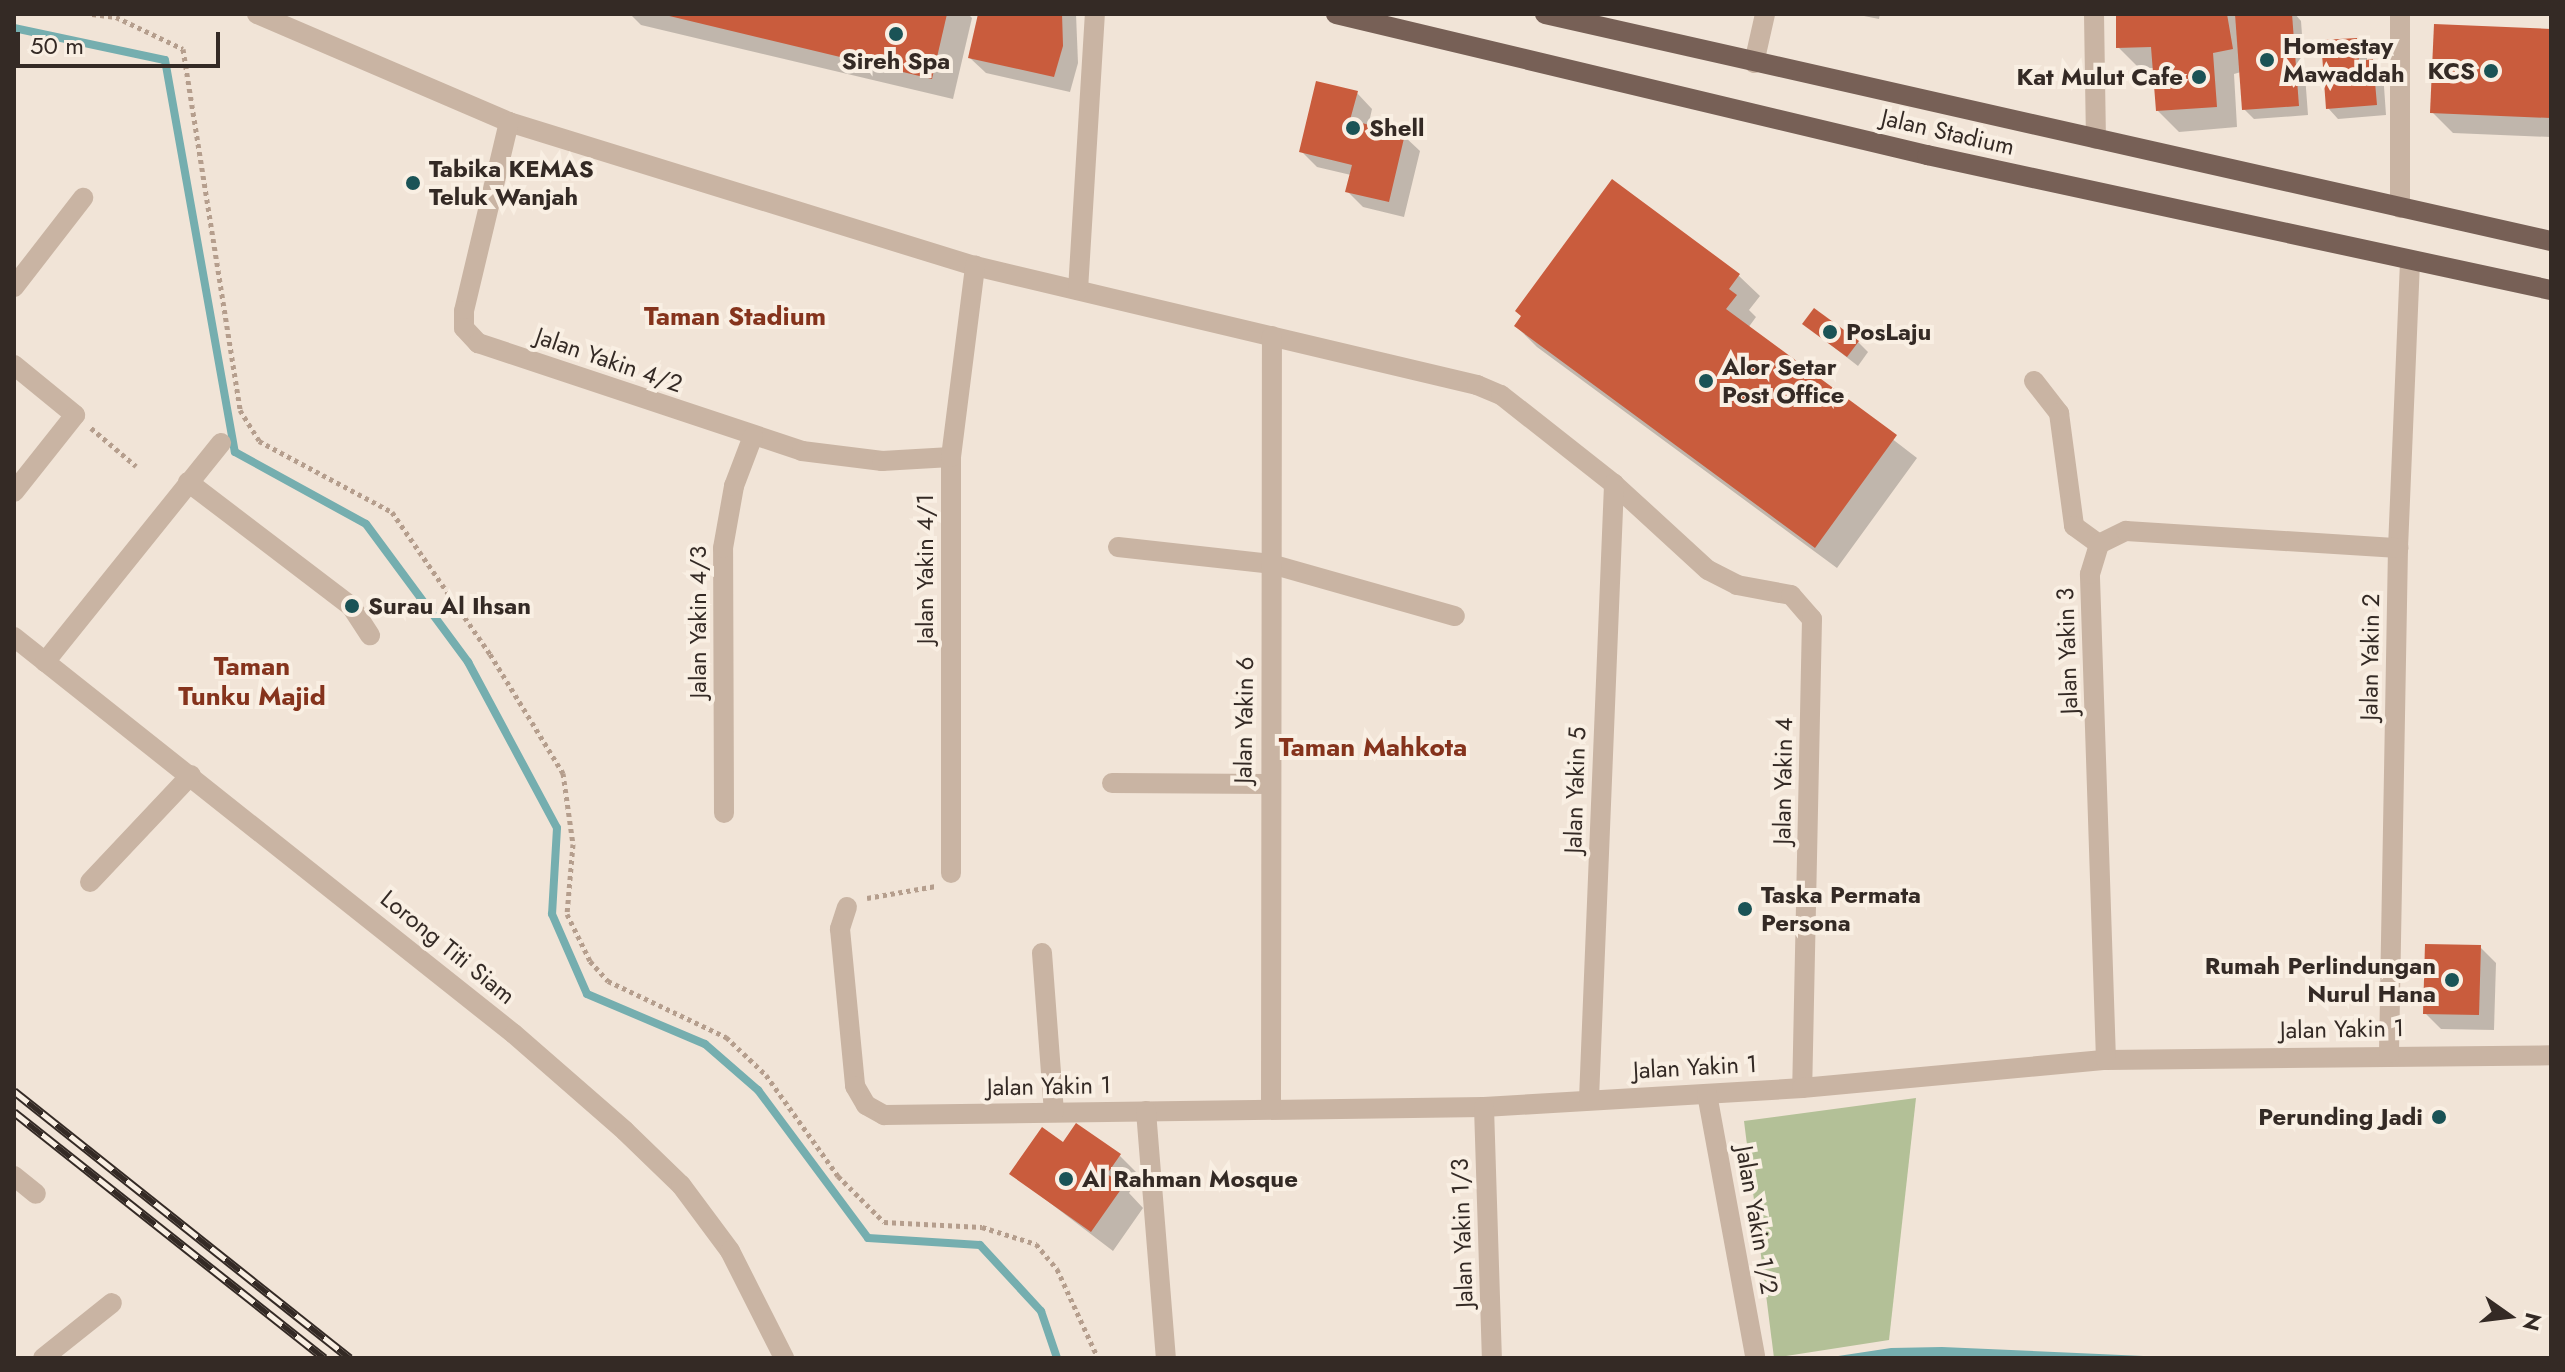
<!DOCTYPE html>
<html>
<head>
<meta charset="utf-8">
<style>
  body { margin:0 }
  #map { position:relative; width:2565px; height:1372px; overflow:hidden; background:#f1e4d7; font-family:Jost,sans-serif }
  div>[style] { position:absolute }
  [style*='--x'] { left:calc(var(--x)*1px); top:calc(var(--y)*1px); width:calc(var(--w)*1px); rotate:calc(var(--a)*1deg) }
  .green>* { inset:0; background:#b3c097 }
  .water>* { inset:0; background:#75aeaf }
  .shadow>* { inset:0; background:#0003 }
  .stream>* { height:8px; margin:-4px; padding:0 4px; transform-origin:4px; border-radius:4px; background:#75aeaf }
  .building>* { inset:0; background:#c95c3d }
  .path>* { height:5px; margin-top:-2.5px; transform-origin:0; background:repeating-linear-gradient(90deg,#b59e8d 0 4px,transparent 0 8px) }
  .minor>* { height:20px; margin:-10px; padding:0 10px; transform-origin:10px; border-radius:10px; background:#c9b4a3 }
  .major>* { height:20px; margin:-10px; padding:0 10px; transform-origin:10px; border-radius:10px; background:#776056 }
  .rail>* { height:9px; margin-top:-4.5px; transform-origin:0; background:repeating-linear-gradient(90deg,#f9efe3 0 18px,#342a25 0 36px); box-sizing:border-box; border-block:2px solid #342a25 }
  .dots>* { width:22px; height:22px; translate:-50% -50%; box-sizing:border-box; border:4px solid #f9efe3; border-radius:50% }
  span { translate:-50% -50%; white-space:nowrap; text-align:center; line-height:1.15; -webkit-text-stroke:8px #f9efe3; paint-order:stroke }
  .poi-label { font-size:24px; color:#342a25; font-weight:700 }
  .left { translate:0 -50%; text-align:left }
  .right { translate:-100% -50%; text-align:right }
  .street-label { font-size:24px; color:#342a25 }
  .neighbourhood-label { font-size:26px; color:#85331c; font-weight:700 }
  .frame { position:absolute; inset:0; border:16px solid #342a25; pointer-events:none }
  .north { position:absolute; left:2469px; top:1276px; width:80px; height:80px; -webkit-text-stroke:6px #f9efe3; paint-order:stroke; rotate:104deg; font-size:22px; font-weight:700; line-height:32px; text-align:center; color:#342a25 }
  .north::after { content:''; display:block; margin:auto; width:28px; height:36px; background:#342a25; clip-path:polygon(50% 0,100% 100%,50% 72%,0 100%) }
  .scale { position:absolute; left:16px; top:32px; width:204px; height:36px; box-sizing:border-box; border:4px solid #342a25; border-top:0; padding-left:10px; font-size:24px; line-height:28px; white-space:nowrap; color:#342a25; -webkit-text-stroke:6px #f9efe3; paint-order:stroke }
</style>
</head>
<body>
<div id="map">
  <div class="green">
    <div style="clip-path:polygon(1916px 1098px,1889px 1340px,1774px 1358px,1744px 1121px)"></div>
  </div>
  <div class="water">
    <div style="clip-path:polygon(1942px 1347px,2188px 1358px,1825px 1358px,1891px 1348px)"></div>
  </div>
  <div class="shadow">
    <div style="clip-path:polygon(630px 14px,968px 14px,972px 18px,953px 99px,641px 25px)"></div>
    <div style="clip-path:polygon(980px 14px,1076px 14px,1078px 63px,1070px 92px,986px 73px,970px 58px)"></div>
    <div style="clip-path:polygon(1854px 14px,1880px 14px,1879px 19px)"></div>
    <div style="clip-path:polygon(2118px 14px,2295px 14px,2301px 21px,2308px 115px,2254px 119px,2244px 109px,2241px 72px,2234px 74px,2237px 127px,2179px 132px,2158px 111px,2155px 68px,2139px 68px,2118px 47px)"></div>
    <div style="clip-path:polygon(2551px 31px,2551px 137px,2453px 133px,2432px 112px)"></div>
    <div style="clip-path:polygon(2356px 40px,2367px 50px,2367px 62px,2383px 72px,2386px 115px,2338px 119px,2328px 108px)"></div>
    <div style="clip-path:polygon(1357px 93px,1372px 109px,1368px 127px,1404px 136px,1420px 151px,1404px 217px,1363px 207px,1347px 191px,1351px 175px,1317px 167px,1301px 151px)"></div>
    <div style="clip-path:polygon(1739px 276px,1760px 296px,1749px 310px,1756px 317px,1748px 328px,1917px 458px,1837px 568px,1537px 347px,1516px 326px)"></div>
    <div style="clip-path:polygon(1804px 324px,1858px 342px,1868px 352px,1858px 366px)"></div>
    <div style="clip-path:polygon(2480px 947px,2496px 963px,2494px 1030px,2441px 1029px,2425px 1013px)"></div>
    <div style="clip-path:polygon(1120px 1156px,1141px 1177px,1129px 1193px,1143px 1208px,1113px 1251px,1012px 1174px)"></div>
  </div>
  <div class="stream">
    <div style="--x:14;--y:28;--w:154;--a:12"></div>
    <div style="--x:165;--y:60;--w:398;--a:79.9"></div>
    <div style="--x:235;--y:452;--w:149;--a:28.8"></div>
    <div style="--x:366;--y:524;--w:172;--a:53.5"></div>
    <div style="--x:468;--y:662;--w:188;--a:61.8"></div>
    <div style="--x:557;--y:828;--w:86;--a:93.3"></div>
    <div style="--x:552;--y:914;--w:87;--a:66.4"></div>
    <div style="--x:587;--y:994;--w:128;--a:23"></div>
    <div style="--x:705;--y:1044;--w:70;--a:41"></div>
    <div style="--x:758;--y:1090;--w:184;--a:53.4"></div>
    <div style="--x:868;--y:1238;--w:112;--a:3.6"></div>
    <div style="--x:980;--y:1245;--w:90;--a:47.3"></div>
    <div style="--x:1041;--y:1311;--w:50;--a:71.2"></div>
  </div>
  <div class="building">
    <div style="clip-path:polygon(661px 14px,947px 14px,932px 79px)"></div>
    <div style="clip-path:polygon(978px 14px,1062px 14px,1063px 46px,1054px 77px,968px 58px)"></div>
    <div style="clip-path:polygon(2116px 14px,2227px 14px,2233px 49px,2213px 53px,2217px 107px,2156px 111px,2151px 47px,2116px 48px)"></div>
    <div style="clip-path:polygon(2235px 14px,2292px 14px,2299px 106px,2242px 110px)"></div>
    <div style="clip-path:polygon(2434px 24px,2551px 29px,2551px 118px,2430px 113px)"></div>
    <div style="clip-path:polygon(2357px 38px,2359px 61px,2373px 59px,2377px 105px,2326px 109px,2321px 40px)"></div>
    <div style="clip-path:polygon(1316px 81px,1358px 91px,1350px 120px,1405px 134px,1389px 202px,1345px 192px,1352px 165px,1299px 152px)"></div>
    <div style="clip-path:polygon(1612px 179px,1740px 274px,1729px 289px,1737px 295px,1726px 309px,1897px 435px,1815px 548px,1514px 326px,1521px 316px,1515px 311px)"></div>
    <div style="clip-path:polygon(1814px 308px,1859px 341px,1847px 357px,1802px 324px)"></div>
    <div style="clip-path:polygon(2425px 944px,2481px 945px,2479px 1015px,2423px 1014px)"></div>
    <div style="clip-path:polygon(1076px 1123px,1121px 1154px,1107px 1174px,1124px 1185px,1091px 1232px,1009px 1174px,1042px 1127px,1063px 1142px)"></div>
  </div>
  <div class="path">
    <div style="--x:92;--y:14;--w:24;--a:7"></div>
    <div style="--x:116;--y:17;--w:74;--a:25.5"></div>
    <div style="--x:183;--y:49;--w:365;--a:81"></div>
    <div style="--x:240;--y:410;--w:36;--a:58"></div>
    <div style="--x:259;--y:441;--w:151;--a:28.1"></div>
    <div style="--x:392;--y:512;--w:173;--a:55.4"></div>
    <div style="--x:490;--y:654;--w:140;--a:58.5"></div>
    <div style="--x:563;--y:773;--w:72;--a:82"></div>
    <div style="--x:573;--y:844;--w:70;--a:94.9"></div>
    <div style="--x:567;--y:914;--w:52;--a:63.9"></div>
    <div style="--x:590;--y:961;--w:27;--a:48"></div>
    <div style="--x:608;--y:981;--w:131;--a:25.4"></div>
    <div style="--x:726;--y:1037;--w:55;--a:43.5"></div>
    <div style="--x:766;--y:1075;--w:124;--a:54.5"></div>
    <div style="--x:838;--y:1176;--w:65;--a:45"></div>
    <div style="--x:884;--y:1222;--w:98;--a:2.9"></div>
    <div style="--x:982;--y:1227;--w:57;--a:17.5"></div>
    <div style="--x:1036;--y:1244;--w:33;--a:50"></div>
    <div style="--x:1057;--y:1269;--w:98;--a:65.3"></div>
    <div style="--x:91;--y:428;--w:59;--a:40.2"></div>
    <div style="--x:867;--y:898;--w:70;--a:-9.9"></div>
  </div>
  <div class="minor">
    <div style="--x:257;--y:14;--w:274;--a:23.2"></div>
    <div style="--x:509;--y:122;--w:488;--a:17.2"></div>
    <div style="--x:975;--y:266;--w:516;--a:13.34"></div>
    <div style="--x:1477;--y:385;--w:26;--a:23"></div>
    <div style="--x:1501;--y:395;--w:144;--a:38.2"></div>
    <div style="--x:1614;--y:484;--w:127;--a:42.5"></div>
    <div style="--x:1708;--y:570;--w:33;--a:27"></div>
    <div style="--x:1737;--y:585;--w:55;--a:10.5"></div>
    <div style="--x:1791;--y:595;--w:32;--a:49"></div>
    <div style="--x:1812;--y:619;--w:469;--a:91.2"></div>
    <div style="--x:2094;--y:14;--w:125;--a:89.1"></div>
    <div style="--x:1754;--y:63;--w:50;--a:-77.3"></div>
    <div style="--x:509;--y:122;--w:194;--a:103.4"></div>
    <div style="--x:464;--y:311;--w:17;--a:90"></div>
    <div style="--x:464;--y:328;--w:21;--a:47"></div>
    <div style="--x:478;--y:343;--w:342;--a:18.4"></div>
    <div style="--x:802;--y:451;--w:81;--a:7.1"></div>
    <div style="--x:882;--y:461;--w:69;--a:-3.3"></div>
    <div style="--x:2400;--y:208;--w:194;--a:-90"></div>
    <div style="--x:14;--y:287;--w:113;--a:-52.2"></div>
    <div style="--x:1078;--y:290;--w:277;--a:-86.5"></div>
    <div style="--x:14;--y:365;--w:79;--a:39.3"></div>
    <div style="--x:75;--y:415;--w:98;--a:128.4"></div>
    <div style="--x:2034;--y:381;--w:41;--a:52"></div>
    <div style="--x:2059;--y:413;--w:114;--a:82.4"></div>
    <div style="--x:2074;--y:526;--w:31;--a:36"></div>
    <div style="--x:188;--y:482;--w:205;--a:37.3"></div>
    <div style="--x:351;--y:606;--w:35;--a:57"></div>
    <div style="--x:1118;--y:547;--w:154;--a:6.3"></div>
    <div style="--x:1271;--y:564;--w:191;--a:15.8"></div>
    <div style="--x:14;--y:637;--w:638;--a:38.45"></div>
    <div style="--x:514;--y:1034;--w:147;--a:41.1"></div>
    <div style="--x:625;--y:1131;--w:78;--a:44"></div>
    <div style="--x:681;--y:1185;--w:82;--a:53.4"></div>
    <div style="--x:730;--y:1251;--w:120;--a:63.2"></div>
    <div style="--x:45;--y:662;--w:281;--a:-51.2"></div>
    <div style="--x:1112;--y:783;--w:157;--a:0.4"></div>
    <div style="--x:724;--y:813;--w:265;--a:-90.2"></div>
    <div style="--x:723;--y:548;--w:63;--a:-79.9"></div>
    <div style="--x:734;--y:486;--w:53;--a:-69.2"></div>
    <div style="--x:951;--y:873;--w:416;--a:-90"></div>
    <div style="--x:951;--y:457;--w:193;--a:-82.8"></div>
    <div style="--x:90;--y:882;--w:147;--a:-46.7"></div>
    <div style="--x:847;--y:907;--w:23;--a:108"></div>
    <div style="--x:840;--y:929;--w:158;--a:84.5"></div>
    <div style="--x:855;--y:1086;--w:22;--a:60"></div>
    <div style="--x:866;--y:1105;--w:21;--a:29"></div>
    <div style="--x:884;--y:1115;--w:600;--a:-0.76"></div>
    <div style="--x:1484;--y:1107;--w:319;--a:-3.4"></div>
    <div style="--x:1802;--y:1088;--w:305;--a:-5.3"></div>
    <div style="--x:2106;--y:1060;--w:445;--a:-0.6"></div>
    <div style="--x:1042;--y:953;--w:159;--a:85.7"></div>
    <div style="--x:2389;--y:1053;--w:505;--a:-88.98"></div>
    <div style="--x:2398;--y:548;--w:286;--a:-87.6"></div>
    <div style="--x:2106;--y:1060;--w:486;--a:-91.9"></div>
    <div style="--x:2090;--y:574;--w:31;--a:-73"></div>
    <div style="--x:2099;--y:544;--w:30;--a:-26"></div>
    <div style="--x:2126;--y:531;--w:273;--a:3.6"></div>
    <div style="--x:1707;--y:1094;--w:266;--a:79.6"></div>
    <div style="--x:1589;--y:1099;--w:616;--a:-87.67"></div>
    <div style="--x:1271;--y:1106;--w:770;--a:-89.93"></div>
    <div style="--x:1484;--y:1107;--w:251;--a:88.2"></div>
    <div style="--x:1146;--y:1111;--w:248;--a:85.4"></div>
    <div style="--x:14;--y:1176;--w:28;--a:39"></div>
    <div style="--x:43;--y:1358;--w:88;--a:-38.6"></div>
  </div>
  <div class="major">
    <div style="--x:1336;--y:14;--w:608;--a:13.42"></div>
    <div style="--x:1927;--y:155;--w:638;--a:12.21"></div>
    <div style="--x:1545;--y:14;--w:1031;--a:12.72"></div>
  </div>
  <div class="rail">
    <div style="--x:14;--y:1091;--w:429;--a:38.5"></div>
    <div style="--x:14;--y:1112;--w:396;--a:38.4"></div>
  </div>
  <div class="dots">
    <div style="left:896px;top:34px;background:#1a5356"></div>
    <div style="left:2267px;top:60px;background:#1a5356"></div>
    <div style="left:2491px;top:71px;background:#1a5356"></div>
    <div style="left:2199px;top:77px;background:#1a5356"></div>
    <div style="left:1353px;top:128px;background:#1a5356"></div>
    <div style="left:413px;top:183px;background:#1a5356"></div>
    <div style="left:1830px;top:332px;background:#1a5356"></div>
    <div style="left:1706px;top:381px;background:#1a5356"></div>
    <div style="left:352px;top:606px;background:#1a5356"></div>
    <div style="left:1745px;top:909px;background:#1a5356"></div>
    <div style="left:2452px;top:980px;background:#1a5356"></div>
    <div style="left:2439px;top:1117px;background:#1a5356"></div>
    <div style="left:1066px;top:1179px;background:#1a5356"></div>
  </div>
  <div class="poi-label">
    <span class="left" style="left:2283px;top:60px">Homestay<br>Mawaddah</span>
    <span style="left:896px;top:61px">Sireh Spa</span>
    <span class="right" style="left:2475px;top:71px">KCS</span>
    <span class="right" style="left:2183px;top:77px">Kat Mulut Cafe</span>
    <span class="left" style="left:1369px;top:128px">Shell</span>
    <span class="left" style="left:429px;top:183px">Tabika KEMAS<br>Teluk Wanjah</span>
    <span class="left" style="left:1846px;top:332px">PosLaju</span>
    <span class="left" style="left:1722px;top:381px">Alor Setar<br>Post Office</span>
    <span class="left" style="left:368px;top:606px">Surau Al Ihsan</span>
    <span class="left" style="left:1761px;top:909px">Taska Permata<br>Persona</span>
    <span class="right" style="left:2436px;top:980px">Rumah Perlindungan<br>Nurul Hana</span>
    <span class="right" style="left:2423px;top:1117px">Perunding Jadi</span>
    <span class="left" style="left:1082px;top:1179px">Al Rahman Mosque</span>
  </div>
  <div class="street-label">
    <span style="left:1948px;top:132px;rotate:13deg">Jalan Stadium</span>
    <span style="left:609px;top:360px;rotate:19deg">Jalan Yakin 4/2</span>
    <span style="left:925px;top:569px;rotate:-90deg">Jalan Yakin 4/1</span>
    <span style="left:698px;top:622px;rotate:-90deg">Jalan Yakin 4/3</span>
    <span style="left:2067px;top:651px;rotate:-92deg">Jalan Yakin 3</span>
    <span style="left:2370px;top:657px;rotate:-89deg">Jalan Yakin 2</span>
    <span style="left:1244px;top:720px;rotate:-89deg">Jalan Yakin 6</span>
    <span style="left:1783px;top:781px;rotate:-89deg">Jalan Yakin 4</span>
    <span style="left:1575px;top:790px;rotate:-88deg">Jalan Yakin 5</span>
    <span style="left:448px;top:947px;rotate:39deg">Lorong Titi Siam</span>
    <span style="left:2342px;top:1029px;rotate:-1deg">Jalan Yakin 1</span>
    <span style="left:1695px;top:1067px;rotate:-3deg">Jalan Yakin 1</span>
    <span style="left:1049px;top:1086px;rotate:-1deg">Jalan Yakin 1</span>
    <span style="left:1757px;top:1220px;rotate:80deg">Jalan Yakin 1/2</span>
    <span style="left:1462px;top:1233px;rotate:-92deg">Jalan Yakin 1/3</span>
  </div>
  <div class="neighbourhood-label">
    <span style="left:735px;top:317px">Taman Stadium</span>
    <span style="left:252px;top:682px">Taman<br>Tunku Majid</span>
    <span style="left:1373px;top:748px">Taman Mahkota</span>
  </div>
  <div class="frame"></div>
  <div class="north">N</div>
  <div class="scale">50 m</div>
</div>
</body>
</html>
